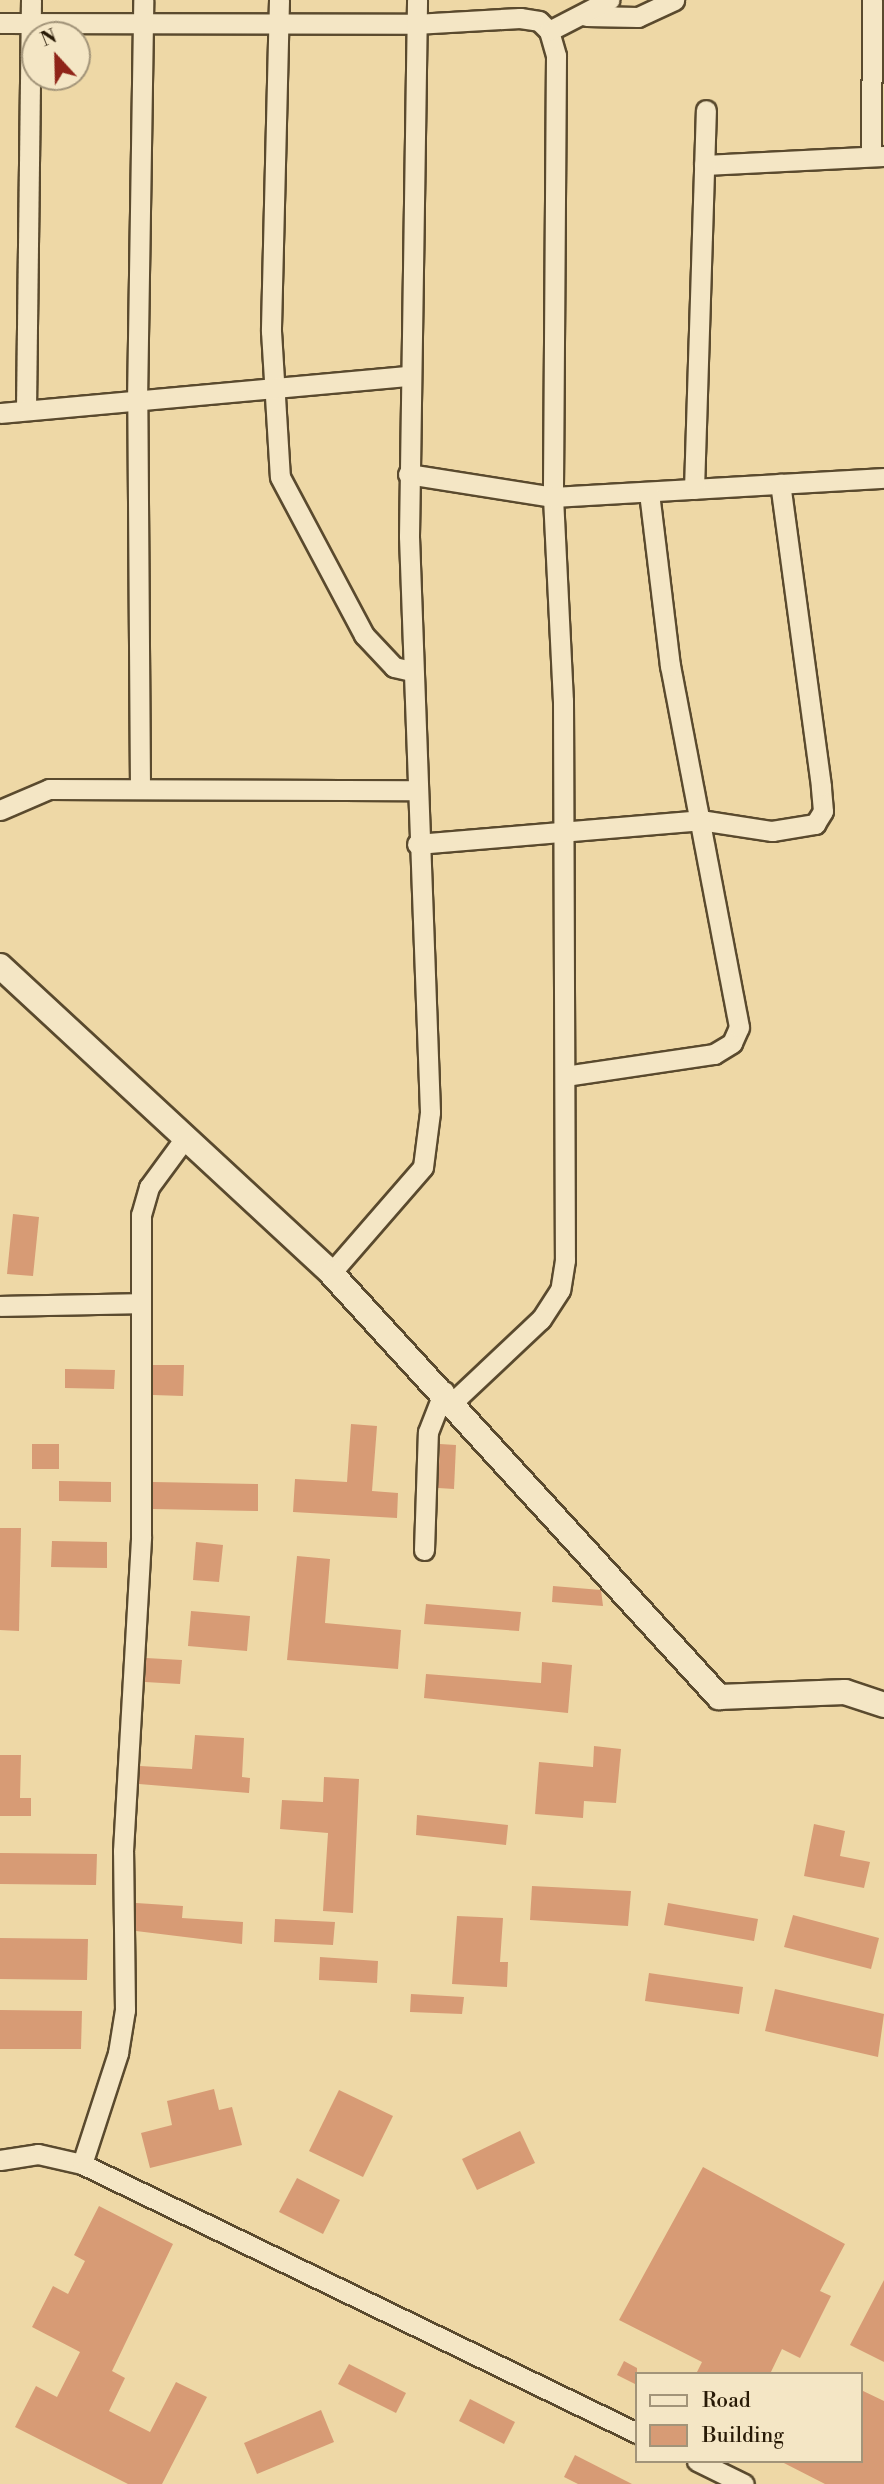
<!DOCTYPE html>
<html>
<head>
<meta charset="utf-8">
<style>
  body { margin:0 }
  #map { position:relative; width:884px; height:2484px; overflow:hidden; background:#eed8a6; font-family:"Libre Bodoni",serif }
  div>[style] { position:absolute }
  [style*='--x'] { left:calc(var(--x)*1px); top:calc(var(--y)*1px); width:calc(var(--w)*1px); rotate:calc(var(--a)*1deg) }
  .building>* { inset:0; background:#d79b75 }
  .roads { filter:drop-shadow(2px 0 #5a4a2e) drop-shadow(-2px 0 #5a4a2e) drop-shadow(0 2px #5a4a2e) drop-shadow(0 -2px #5a4a2e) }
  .minor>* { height:19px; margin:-9.5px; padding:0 9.5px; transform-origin:9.5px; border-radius:9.5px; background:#f4e6c5 }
  .tertiary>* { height:24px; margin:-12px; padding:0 12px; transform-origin:12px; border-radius:12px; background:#f4e6c5 }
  span { translate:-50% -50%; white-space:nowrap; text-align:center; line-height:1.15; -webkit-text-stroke:5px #f4e6c5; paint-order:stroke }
  .legend { position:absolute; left:635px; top:2372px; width:228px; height:91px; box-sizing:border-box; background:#f4e6c5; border:2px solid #a29479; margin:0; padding:9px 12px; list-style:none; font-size:21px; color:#281a06 }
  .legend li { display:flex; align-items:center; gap:14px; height:35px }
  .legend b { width:35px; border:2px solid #a29479 }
  .north { position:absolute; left:21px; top:21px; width:70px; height:70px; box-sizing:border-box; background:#f4e6c5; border:2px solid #a29479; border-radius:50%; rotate:338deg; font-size:19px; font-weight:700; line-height:28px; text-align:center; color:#281a06 }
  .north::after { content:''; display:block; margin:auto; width:24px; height:32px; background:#8f2418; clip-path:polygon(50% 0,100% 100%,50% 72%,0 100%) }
</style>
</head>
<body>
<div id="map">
  <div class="building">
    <div style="clip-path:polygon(13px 1214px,39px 1217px,33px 1276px,7px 1274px)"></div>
    <div style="clip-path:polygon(153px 1365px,184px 1365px,183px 1396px,153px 1395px)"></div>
    <div style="clip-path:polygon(65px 1369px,115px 1370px,114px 1389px,65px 1388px)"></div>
    <div style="clip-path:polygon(351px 1424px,377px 1426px,372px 1491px,398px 1493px,397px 1518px,293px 1512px,295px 1479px,347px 1482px)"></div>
    <div style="clip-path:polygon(32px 1444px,59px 1444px,59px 1469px,32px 1469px)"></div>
    <div style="clip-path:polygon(440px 1444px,456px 1445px,454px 1489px,438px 1488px)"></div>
    <div style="clip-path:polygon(59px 1481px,111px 1482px,111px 1502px,59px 1501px)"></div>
    <div style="clip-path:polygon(153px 1482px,258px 1484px,258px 1511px,153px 1509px)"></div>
    <div style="clip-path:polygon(0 1528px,21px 1528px,19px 1631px,0 1630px)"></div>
    <div style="clip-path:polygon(52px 1541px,107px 1542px,107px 1568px,51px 1567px)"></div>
    <div style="clip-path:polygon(196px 1542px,223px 1545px,219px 1582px,193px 1580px)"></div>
    <div style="clip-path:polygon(297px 1556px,330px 1559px,325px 1623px,401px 1630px,398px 1669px,287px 1660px)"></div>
    <div style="clip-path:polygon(553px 1586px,601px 1590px,603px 1606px,552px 1602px)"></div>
    <div style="clip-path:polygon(426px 1604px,521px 1612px,519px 1631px,424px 1624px)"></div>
    <div style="clip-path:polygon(191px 1611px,250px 1616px,247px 1651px,188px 1646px)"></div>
    <div style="clip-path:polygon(146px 1658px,182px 1660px,180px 1684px,145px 1682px)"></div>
    <div style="clip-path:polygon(542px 1662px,572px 1665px,568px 1713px,424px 1698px,426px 1674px,541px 1683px)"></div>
    <div style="clip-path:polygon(195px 1735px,244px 1738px,242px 1777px,250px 1778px,249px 1793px,139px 1784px,140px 1766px,192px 1769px)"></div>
    <div style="clip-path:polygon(594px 1746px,621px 1749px,616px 1803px,584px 1801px,583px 1818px,535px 1814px,539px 1762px,593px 1767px)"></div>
    <div style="clip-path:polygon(0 1755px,21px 1755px,20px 1798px,31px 1798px,31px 1816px,0 1816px)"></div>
    <div style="clip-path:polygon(324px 1777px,359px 1779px,353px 1913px,323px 1911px,328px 1833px,280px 1829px,282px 1800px,323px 1802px)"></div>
    <div style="clip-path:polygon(417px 1815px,508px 1825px,506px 1845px,416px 1835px)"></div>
    <div style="clip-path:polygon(814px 1824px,845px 1831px,840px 1856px,870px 1862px,864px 1888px,804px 1876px)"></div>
    <div style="clip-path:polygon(0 1853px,97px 1854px,96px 1885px,0 1884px)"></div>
    <div style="clip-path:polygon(532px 1886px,631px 1891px,628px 1926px,530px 1920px)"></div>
    <div style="clip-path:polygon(136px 1903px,183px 1906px,182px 1918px,243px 1922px,242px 1944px,136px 1931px)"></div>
    <div style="clip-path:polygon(668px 1903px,758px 1919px,754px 1941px,664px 1925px)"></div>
    <div style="clip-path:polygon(793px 1915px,879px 1938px,871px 1969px,784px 1947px)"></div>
    <div style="clip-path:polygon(457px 1916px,503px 1918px,500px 1962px,508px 1962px,507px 1987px,452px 1984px)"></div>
    <div style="clip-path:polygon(275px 1919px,335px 1922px,333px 1945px,274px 1942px)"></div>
    <div style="clip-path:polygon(0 1938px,88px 1939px,87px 1980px,0 1979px)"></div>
    <div style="clip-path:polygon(320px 1957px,378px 1961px,377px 1983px,319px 1980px)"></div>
    <div style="clip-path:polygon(649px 1973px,743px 1987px,739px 2014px,645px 2001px)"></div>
    <div style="clip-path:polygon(775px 1989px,884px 2014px,878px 2057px,765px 2031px)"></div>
    <div style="clip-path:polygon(411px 1994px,464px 1997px,462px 2014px,410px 2012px)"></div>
    <div style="clip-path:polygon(0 2010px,82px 2011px,81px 2049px,0 2049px)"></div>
    <div style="clip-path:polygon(214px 2089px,219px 2110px,232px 2107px,242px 2145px,150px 2168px,141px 2133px,172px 2125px,167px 2101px)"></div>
    <div style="clip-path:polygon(339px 2090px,393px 2116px,363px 2177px,309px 2151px)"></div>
    <div style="clip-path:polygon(520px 2131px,535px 2163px,477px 2190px,462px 2159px)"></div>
    <div style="clip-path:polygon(703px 2167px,845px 2244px,820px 2291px,831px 2296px,800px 2358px,782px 2349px,770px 2374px,696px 2374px,702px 2362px,619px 2320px)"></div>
    <div style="clip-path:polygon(297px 2178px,340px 2200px,323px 2234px,279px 2212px)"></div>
    <div style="clip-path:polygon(99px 2206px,173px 2244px,112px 2371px,125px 2378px,109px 2411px,150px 2432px,176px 2382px,207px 2397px,162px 2484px,128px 2484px,15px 2427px,36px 2386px,57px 2397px,80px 2352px,32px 2327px,53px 2286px,68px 2294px,85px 2261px,74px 2255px)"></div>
    <div style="clip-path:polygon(884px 2280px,884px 2362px,850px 2345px)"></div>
    <div style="clip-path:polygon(624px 2361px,637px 2368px,637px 2385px,617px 2375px)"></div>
    <div style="clip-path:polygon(349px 2364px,406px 2393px,396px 2413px,338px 2384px)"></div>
    <div style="clip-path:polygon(861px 2390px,884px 2401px,884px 2484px,825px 2484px,780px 2461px,861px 2461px)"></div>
    <div style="clip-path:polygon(470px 2399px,515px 2422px,504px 2444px,459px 2421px)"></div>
    <div style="clip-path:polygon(321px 2410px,334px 2442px,257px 2474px,244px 2443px)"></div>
    <div style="clip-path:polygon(575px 2455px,632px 2484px,578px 2484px,564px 2477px)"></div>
  </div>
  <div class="roads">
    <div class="minor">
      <div style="--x:279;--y:0;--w:331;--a:91.4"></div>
      <div style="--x:271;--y:331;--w:146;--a:86.5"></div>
      <div style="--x:280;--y:477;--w:179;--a:62"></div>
      <div style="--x:364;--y:635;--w:44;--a:46.8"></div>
      <div style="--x:394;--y:667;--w:18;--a:13"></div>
      <div style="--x:586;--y:16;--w:52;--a:1.1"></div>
      <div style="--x:638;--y:17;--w:40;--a:-25"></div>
      <div style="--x:0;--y:23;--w:415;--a:0.1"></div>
      <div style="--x:415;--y:24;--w:105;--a:-3.3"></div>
      <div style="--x:520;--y:18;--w:19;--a:9"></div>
      <div style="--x:539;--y:21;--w:14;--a:45"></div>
      <div style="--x:549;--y:31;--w:26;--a:74"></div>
      <div style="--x:556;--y:56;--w:441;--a:90.4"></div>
      <div style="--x:553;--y:497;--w:204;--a:87.2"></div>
      <div style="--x:563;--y:701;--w:559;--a:89.8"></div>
      <div style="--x:565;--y:1260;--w:30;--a:99"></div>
      <div style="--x:560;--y:1290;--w:35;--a:123"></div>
      <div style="--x:541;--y:1319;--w:121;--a:136.7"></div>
      <div style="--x:549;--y:31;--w:68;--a:-27.3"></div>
      <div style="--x:871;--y:156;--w:156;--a:-89.6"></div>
      <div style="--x:704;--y:165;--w:180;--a:-2.9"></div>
      <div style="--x:26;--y:409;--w:409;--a:-89.3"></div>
      <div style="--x:0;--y:413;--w:410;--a:-5.2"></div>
      <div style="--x:408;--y:474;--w:147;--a:9"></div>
      <div style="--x:553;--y:497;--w:332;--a:-3.3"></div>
      <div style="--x:694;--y:489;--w:379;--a:-88.2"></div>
      <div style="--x:140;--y:788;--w:386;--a:-90.4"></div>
      <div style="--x:137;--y:402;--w:402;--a:-89.1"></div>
      <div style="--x:0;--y:810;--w:53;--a:-23.2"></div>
      <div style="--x:49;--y:789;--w:366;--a:0.2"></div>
      <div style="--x:417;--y:844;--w:284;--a:-4.8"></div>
      <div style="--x:700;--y:820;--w:73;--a:8.7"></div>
      <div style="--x:772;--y:831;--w:44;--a:-9.2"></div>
      <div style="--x:815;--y:824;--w:15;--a:-58"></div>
      <div style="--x:823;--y:811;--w:25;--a:-95"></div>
      <div style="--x:821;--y:786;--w:305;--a:-97.7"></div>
      <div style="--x:565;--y:1076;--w:151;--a:-8.4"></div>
      <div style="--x:714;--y:1054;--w:21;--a:-31"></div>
      <div style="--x:732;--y:1043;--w:17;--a:-66"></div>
      <div style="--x:739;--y:1027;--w:368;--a:-100.8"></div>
      <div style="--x:670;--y:666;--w:175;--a:-96.9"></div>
      <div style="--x:331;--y:1273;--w:140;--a:-49"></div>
      <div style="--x:423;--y:1167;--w:55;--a:-82.7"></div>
      <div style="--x:430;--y:1112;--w:576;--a:-92.09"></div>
      <div style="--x:409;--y:536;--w:536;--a:-89.14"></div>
      <div style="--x:0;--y:1306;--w:138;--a:-1.2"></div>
      <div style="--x:424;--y:1550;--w:118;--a:-88.1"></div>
      <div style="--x:428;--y:1432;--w:44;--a:-68.7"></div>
      <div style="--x:0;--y:2160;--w:38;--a:-9"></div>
      <div style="--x:38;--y:2154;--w:45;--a:12.8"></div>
      <div style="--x:82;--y:2164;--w:617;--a:25.86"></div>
      <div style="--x:82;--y:2164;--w:117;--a:-72"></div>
      <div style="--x:118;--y:2053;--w:44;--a:-80.8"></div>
      <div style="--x:125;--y:2010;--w:159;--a:-90.7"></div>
      <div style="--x:123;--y:1851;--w:315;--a:-86.7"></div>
      <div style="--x:141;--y:1537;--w:322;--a:-90"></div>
      <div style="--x:141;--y:1215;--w:29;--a:-74"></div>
      <div style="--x:149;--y:1187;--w:61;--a:-53.7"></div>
      <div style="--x:697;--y:2461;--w:52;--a:26.1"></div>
    </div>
    <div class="tertiary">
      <div style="--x:0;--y:966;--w:451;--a:42.8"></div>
      <div style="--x:331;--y:1273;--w:575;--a:47.54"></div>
      <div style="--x:719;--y:1697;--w:126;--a:-2.3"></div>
      <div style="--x:845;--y:1692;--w:41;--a:18.4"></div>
    </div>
  </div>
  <ul class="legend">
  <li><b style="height:9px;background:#f4e6c5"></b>Road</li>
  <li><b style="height:19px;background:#d79b75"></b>Building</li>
  </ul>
  <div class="north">N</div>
</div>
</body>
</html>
